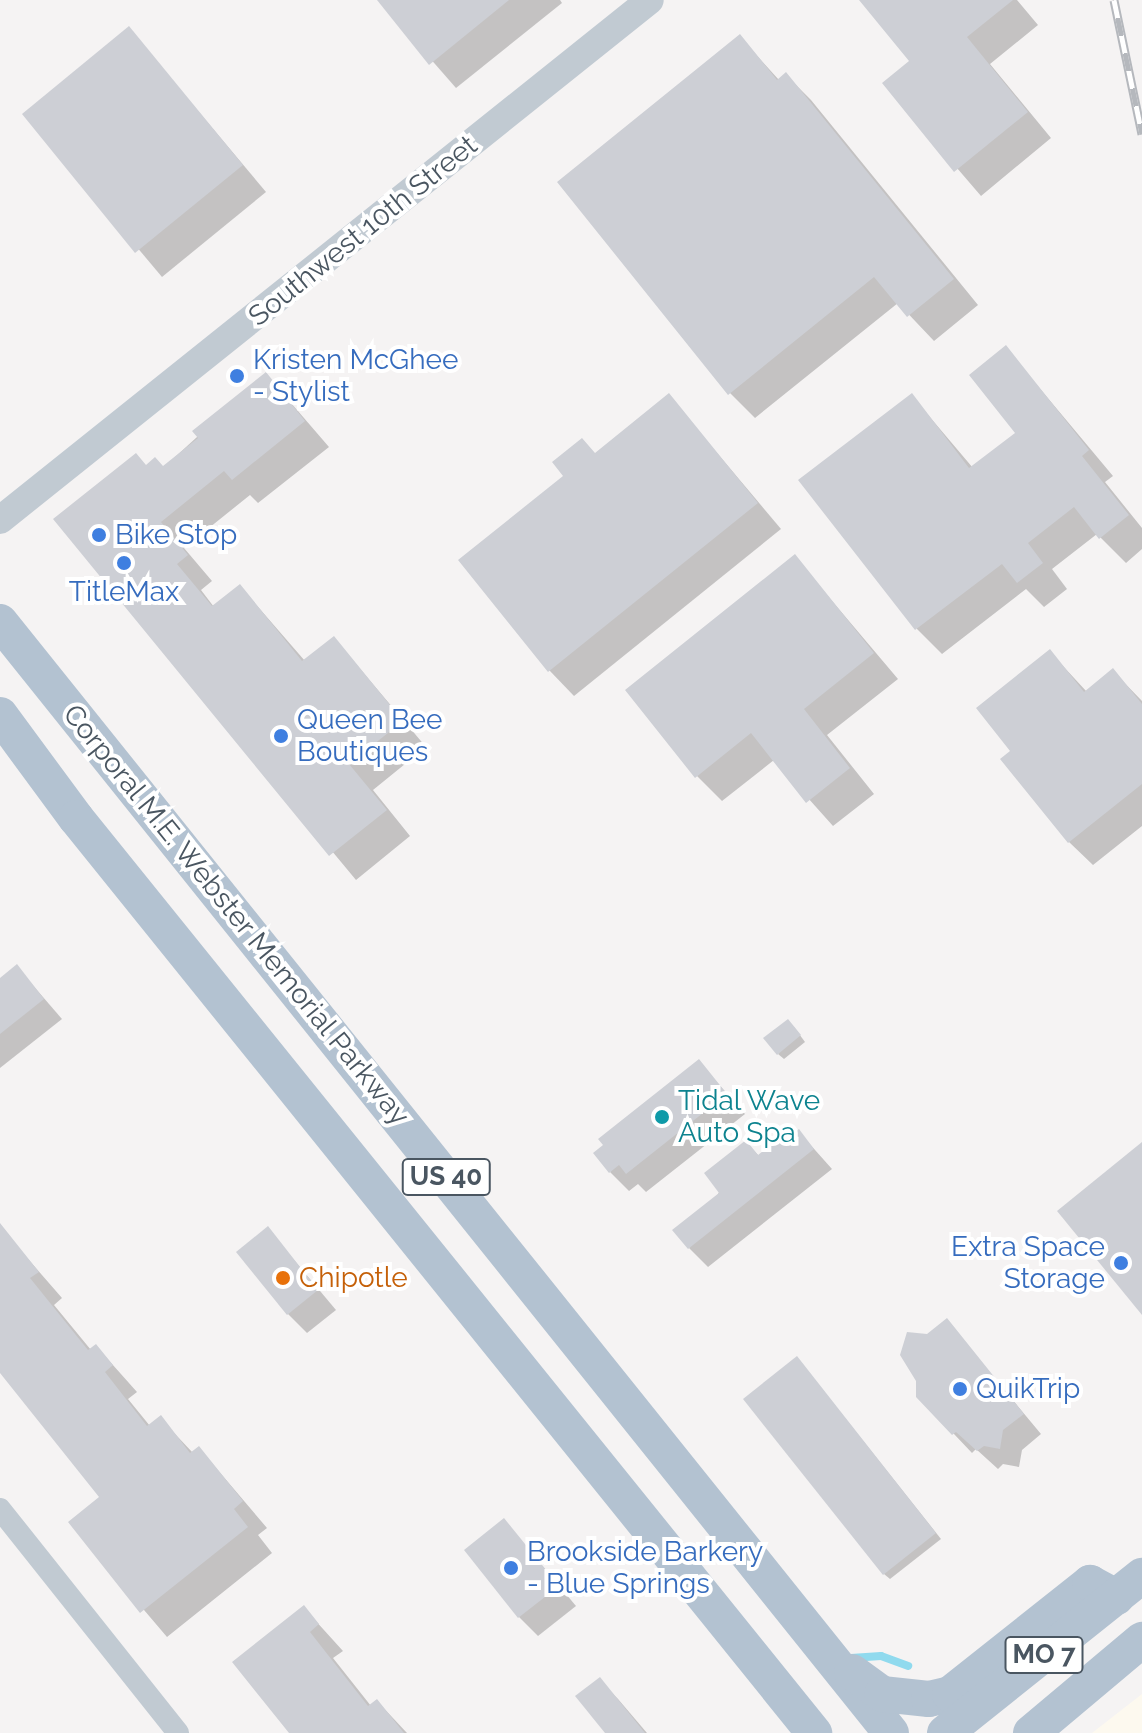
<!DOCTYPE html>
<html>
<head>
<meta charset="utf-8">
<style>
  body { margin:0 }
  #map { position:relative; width:1142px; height:1733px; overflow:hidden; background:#f5f3f3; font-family:Raleway,sans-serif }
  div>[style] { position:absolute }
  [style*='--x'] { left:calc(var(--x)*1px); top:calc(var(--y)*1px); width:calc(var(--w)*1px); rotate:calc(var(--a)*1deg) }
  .commercial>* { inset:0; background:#fdf9ef }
  .shadow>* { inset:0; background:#0003 }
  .stream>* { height:8px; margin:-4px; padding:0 4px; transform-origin:4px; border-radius:4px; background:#90daee }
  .building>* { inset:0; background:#cdcfd5 }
  .minor>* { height:22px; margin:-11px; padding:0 11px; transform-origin:11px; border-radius:11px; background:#c1cad2 }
  .tertiary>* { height:28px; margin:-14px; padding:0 14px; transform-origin:14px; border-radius:14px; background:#c1cad2 }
  .primary>* { height:36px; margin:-18px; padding:0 18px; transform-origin:18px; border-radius:18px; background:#b3c2d1 }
  .rail>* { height:9px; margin-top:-4.5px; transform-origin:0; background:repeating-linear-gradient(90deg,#fff 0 18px,#b5b8bd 0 36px); box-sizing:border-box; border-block:2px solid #b5b8bd }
  .dots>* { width:22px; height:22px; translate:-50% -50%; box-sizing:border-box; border:4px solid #fff; border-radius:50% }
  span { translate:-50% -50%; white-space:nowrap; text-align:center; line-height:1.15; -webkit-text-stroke:8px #fff; paint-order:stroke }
  .shield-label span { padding:2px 6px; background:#fff; border:2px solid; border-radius:6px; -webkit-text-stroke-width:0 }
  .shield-label { font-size:26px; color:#4a5661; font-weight:700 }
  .street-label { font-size:28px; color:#4a5661 }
  .shop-label { font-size:28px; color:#366cbe }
  .left { translate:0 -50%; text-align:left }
  .right { translate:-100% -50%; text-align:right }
  .culture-label { font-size:28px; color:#0d838f }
  .food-label { font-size:28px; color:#c56008 }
</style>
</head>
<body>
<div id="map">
  <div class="commercial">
    <div style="clip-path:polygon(1142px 1694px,1142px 1733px,1092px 1733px)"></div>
  </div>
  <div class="shadow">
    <div style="clip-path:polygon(379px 0,560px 0,562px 3px,456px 88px)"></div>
    <div style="clip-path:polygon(862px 0,1017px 0,1038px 25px,990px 64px,1051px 138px,981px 196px,884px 83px,912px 61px)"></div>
    <div style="clip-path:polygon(129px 29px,266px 192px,162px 277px,25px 114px)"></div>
    <div style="clip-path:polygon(740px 37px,779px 80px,786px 75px,811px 100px,978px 305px,934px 341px,898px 303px,755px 418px,730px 393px)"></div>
    <div style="clip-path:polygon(1006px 348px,1113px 476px,1105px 482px,1142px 528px,1142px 549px,1126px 563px,1097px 534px,1052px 569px,1067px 589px,1044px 607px,1026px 589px,942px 654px,917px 629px,912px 396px,973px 468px,1018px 433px)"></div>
    <div style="clip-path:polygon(266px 374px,329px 447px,258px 503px,250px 495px,184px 548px,212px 581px,201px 590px,214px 607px,240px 586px,305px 661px,334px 638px,426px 747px,373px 790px,410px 836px,356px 880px,56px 519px,147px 466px,163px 468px)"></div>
    <div style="clip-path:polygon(669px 396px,781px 529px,574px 696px,549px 670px,596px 455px)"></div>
    <div style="clip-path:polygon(794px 556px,898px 679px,827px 735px,874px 794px,833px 826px,774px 760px,722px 801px,697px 776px)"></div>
    <div style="clip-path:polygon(1050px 652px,1087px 692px,1113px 671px,1142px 701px,1142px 826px,1093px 865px,1069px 842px,1013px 751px)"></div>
    <div style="clip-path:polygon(17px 967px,62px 1019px,0 1068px,0 980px)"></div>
    <div style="clip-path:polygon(794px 1027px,805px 1042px,784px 1059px,778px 1054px)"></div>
    <div style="clip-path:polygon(699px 1062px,745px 1114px,646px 1192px,638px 1184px,629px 1191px,610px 1172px)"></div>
    <div style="clip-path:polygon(799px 1132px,832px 1169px,708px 1267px,689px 1248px,746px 1142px,759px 1156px)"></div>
    <div style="clip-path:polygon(268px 1229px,336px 1310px,307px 1333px,288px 1314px)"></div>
    <div style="clip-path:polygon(8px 1236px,62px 1298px,54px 1305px,91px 1350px,96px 1346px,137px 1392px,128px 1399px,150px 1426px,160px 1418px,193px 1453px,199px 1448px,267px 1528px,258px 1535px,272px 1553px,167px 1637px,70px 1523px,102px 1498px,0 1370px,0 1242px)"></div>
    <div style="clip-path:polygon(947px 1321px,1041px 1434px,1022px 1450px,1019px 1467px,1003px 1464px,998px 1469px,976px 1449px,972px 1453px,918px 1396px,927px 1336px)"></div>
    <div style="clip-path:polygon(802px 1364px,941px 1539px,890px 1579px,884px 1574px)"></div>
    <div style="clip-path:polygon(504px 1520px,576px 1606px,538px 1636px,519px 1617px)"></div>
    <div style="clip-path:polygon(304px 1608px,343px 1651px,333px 1658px,371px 1706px,377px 1701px,407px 1733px,291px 1733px)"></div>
    <div style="clip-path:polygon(599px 1680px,618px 1699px,647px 1733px,608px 1733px)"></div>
  </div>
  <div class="stream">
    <div style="--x:851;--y:1658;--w:30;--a:-4"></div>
    <div style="--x:881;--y:1656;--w:29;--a:20"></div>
  </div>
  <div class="building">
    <div style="clip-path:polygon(377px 0,509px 0,429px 65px)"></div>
    <div style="clip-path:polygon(859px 0,1013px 0,967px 37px,1028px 112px,954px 172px,882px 83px,909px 61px)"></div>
    <div style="clip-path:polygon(129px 26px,243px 165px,135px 253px,22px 114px)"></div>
    <div style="clip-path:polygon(740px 34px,777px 80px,786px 72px,954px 279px,907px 317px,874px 277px,728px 395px,557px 182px)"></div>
    <div style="clip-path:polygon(1006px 345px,1089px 450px,1082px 456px,1129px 515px,1099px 539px,1074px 507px,1028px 543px,1043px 563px,1017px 583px,1002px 564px,915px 630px,798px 480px,912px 393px,969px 468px,1015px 433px,969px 375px)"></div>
    <div style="clip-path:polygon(266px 372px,305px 421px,232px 480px,224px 471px,161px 522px,188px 555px,177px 564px,212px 606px,240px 584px,302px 661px,334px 636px,403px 721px,349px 764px,387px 810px,329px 856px,53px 519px,136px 453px,146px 465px,155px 457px,163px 466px,198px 438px,192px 431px)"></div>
    <div style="clip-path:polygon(669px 393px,758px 503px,548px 672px,458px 560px,563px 476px,552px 462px,582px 438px,595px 453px)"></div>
    <div style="clip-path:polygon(795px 554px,874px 653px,804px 709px,850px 768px,806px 803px,751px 733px,695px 778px,625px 690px)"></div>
    <div style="clip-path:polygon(1050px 649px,1084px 692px,1113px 668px,1142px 704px,1142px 784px,1068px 843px,1000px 759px,1010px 751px,976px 708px)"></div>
    <div style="clip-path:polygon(17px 964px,44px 999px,0 1034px,0 978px)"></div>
    <div style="clip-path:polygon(788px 1019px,801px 1035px,777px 1055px,763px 1038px)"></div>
    <div style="clip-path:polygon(699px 1059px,727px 1094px,626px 1174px,619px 1165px,609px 1173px,593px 1153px,603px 1145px,598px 1139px)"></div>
    <div style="clip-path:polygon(791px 1129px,794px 1133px,799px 1129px,814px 1149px,688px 1249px,672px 1230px,719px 1193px,704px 1173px,746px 1140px,758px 1155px)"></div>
    <div style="clip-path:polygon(1142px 1142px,1142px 1315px,1057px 1211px)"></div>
    <div style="clip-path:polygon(0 1223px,39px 1272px,30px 1278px,88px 1350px,96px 1344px,113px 1365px,105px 1372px,147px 1426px,161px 1415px,190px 1453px,199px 1446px,243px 1501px,234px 1509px,248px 1527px,140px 1613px,68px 1522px,99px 1497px,0 1373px)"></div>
    <div style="clip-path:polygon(268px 1226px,318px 1290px,287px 1315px,236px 1252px)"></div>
    <div style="clip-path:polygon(947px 1318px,1024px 1414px,1003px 1430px,1000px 1449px,984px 1446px,977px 1451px,956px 1432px,952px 1435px,916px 1397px,916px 1381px,900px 1355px,907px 1332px,927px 1334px)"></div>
    <div style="clip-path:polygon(797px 1356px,936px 1533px,883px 1575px,743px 1399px)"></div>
    <div style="clip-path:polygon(504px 1518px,559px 1586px,518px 1618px,464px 1550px)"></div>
    <div style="clip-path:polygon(304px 1605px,319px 1624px,310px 1632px,368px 1706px,377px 1699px,404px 1733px,289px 1733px,232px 1662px)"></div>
    <div style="clip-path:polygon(600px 1677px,645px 1733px,605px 1733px,575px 1696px)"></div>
  </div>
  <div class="minor">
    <div style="--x:0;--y:1509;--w:286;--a:51.5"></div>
  </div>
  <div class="tertiary">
    <div style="--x:0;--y:520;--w:832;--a:-38.66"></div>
  </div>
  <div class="primary">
    <div style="--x:0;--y:622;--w:1424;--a:51.27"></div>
    <div style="--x:0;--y:715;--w:128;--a:53.6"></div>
    <div style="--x:76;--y:818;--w:1176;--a:51.11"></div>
    <div style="--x:852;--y:1672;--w:37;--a:36"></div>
    <div style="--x:882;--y:1694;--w:47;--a:6.1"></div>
    <div style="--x:929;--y:1699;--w:22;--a:-13"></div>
    <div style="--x:950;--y:1694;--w:179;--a:-38.4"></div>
    <div style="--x:1090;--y:1583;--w:30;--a:28"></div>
    <div style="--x:945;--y:1733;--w:252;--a:-38.6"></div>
    <div style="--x:1031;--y:1733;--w:145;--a:-40"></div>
  </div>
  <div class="rail">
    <div style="--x:1114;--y:0;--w:137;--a:78.2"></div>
  </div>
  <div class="dots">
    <div style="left:237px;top:376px;background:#3f7fe0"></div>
    <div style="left:99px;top:535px;background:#3f7fe0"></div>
    <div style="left:124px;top:563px;background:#3f7fe0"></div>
    <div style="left:281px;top:736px;background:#3f7fe0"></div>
    <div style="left:662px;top:1117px;background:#0f9aa8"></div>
    <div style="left:1121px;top:1263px;background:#3f7fe0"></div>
    <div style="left:283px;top:1278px;background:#e8710a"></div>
    <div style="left:960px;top:1389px;background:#3f7fe0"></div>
    <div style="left:511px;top:1568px;background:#3f7fe0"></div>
  </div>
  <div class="shield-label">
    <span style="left:446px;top:1177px">US 40</span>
    <span style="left:1044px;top:1655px">MO 7</span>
  </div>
  <div class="street-label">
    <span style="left:363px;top:231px;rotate:-39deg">Southwest 10th Street</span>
    <span style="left:236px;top:915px;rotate:51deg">Corporal M.E. Webster Memorial Parkway</span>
  </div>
  <div class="shop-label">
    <span class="left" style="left:253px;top:376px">Kristen McGhee<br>- Stylist</span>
    <span class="left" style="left:115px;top:535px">Bike Stop</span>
    <span style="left:124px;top:592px">TitleMax</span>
    <span class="left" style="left:297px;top:736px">Queen Bee<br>Boutiques</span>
    <span class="right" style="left:1105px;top:1263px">Extra Space<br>Storage</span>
    <span class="left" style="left:976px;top:1389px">QuikTrip</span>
    <span class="left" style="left:527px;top:1568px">Brookside Barkery<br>- Blue Springs</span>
  </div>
  <div class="culture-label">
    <span class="left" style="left:678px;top:1117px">Tidal Wave<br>Auto Spa</span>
  </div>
  <div class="food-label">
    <span class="left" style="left:299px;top:1278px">Chipotle</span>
  </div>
</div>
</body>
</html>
